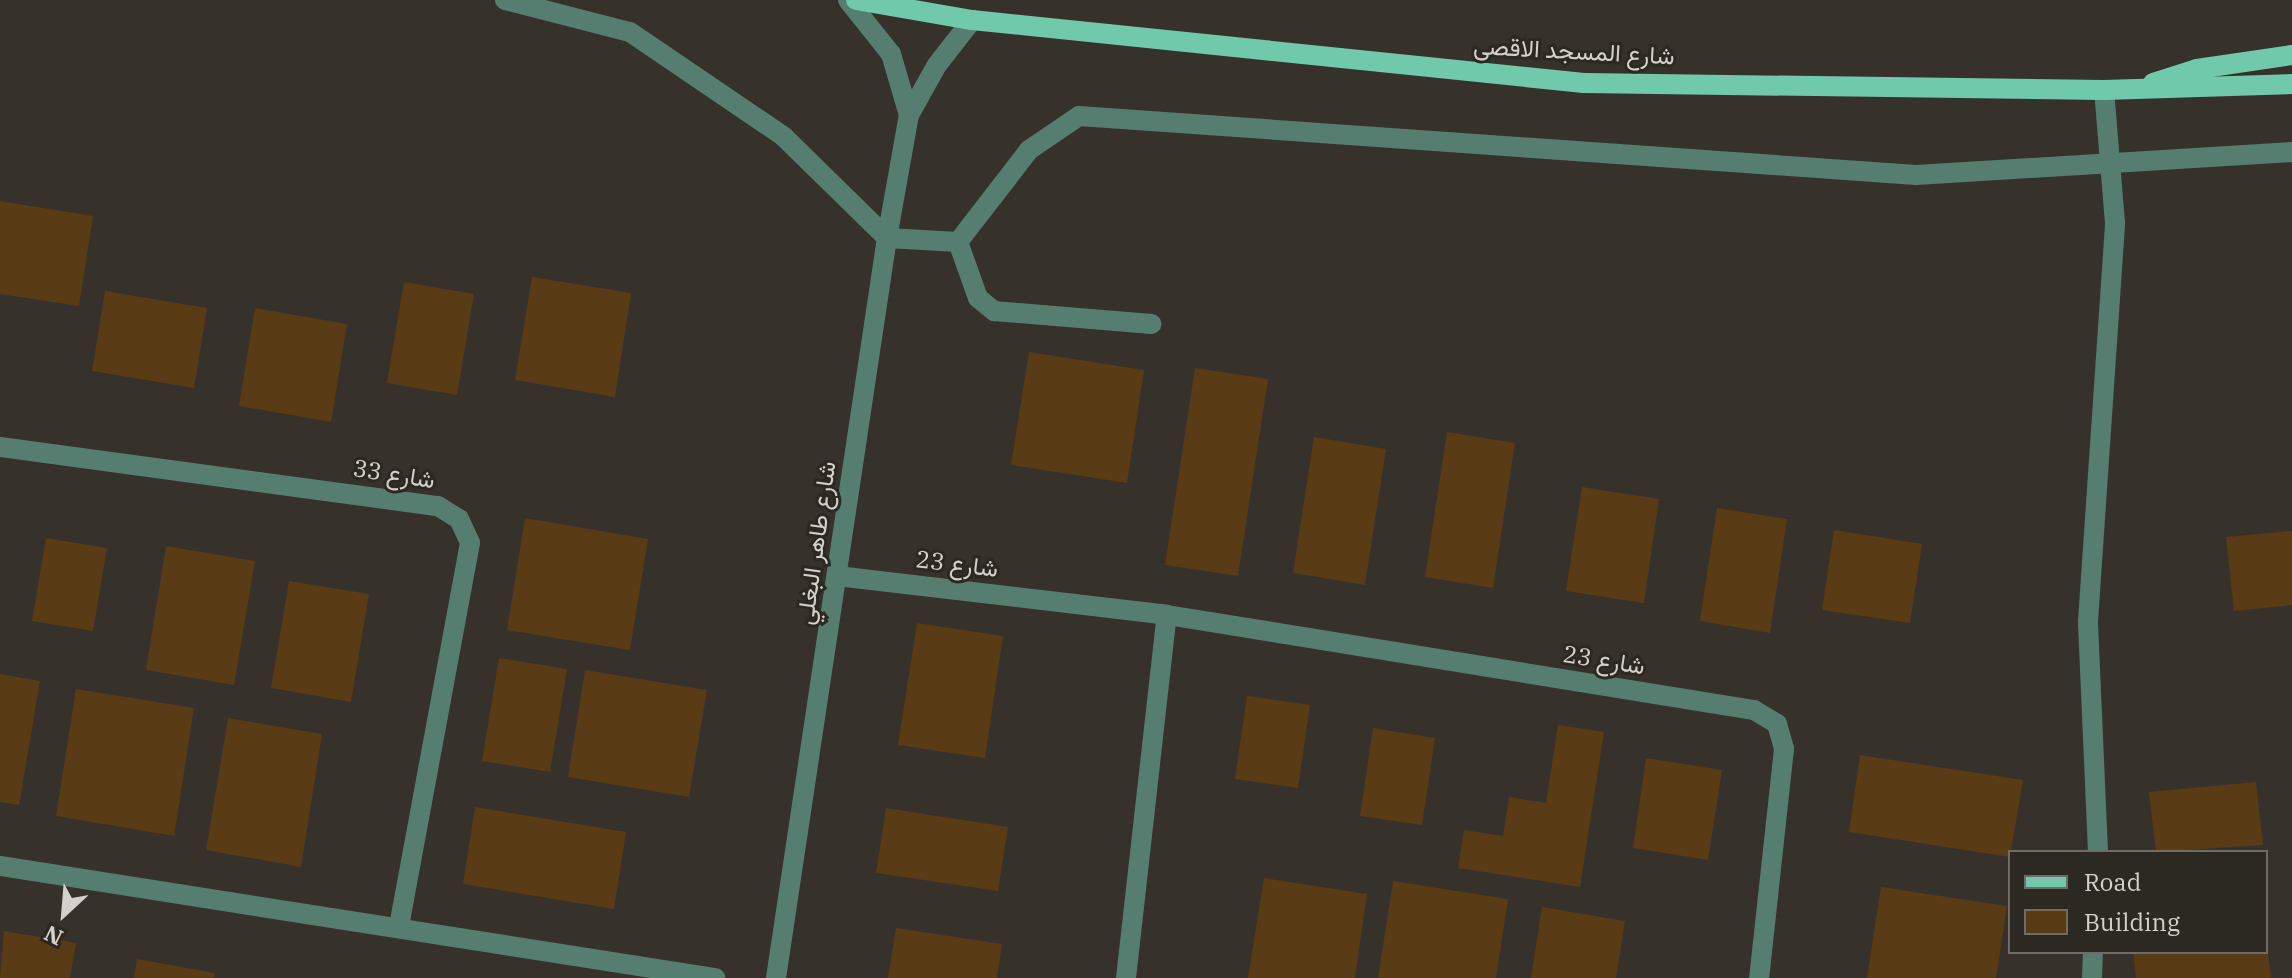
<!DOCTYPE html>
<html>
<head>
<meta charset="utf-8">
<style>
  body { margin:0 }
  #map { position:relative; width:2292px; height:978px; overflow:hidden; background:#37312c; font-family:"IBM Plex Serif",Vazirmatn,serif }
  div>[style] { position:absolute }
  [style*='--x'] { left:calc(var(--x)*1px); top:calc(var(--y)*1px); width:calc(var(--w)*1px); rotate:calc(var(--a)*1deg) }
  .building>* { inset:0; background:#593b15 }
  .minor>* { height:20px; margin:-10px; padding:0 10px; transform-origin:10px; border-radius:10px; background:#557e70 }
  .major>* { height:20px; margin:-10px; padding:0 10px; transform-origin:10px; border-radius:10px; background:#71c9ac }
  span { translate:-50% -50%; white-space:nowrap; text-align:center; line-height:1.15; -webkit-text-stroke:6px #2c2822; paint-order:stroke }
  .street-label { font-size:24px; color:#d4d1cd }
  .legend { position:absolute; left:2008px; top:850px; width:260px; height:104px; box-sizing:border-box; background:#2c2822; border:2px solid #6f6c66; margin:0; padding:10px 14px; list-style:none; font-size:24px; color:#d4d1cd }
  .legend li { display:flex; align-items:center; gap:16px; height:40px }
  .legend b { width:40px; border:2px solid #6f6c66 }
  .north { position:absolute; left:24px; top:874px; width:80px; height:80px; -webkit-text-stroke:6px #2c2822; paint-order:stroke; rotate:206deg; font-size:22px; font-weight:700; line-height:32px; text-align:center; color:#d4d1cd }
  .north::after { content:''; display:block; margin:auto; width:28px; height:36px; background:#d4d1cd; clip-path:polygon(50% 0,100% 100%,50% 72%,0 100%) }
</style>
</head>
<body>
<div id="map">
  <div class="building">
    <div style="clip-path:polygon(0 201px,93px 216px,79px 306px,0 294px)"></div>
    <div style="clip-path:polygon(532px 277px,631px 293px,615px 397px,515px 380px)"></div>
    <div style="clip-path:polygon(404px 282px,474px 294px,457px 395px,387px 383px)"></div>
    <div style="clip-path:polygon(105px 291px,207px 308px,194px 388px,92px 371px)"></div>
    <div style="clip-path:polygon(255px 308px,347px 324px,331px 422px,239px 406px)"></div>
    <div style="clip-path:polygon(1029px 352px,1144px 370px,1127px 483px,1011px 465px)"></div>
    <div style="clip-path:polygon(1195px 368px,1268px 379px,1238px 576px,1165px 565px)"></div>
    <div style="clip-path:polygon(1447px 432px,1515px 443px,1493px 588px,1425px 577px)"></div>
    <div style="clip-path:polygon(1314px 437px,1386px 449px,1365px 585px,1293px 573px)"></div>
    <div style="clip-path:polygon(1582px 487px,1659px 499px,1644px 603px,1566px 591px)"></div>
    <div style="clip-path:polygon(1717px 508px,1787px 519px,1770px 633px,1700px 621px)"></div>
    <div style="clip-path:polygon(525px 518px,648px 539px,630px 650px,507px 630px)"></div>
    <div style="clip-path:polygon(1834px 530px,1922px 544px,1910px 623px,1822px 610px)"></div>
    <div style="clip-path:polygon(2292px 531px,2292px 605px,2234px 611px,2226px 537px)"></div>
    <div style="clip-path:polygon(46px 538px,107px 548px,93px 631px,32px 621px)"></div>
    <div style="clip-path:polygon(166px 546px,255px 561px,234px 685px,146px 670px)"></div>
    <div style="clip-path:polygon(289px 581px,369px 594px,351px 702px,271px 688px)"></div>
    <div style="clip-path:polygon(917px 623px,1003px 636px,985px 758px,898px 745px)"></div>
    <div style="clip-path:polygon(499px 658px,567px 669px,550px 772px,482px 761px)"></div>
    <div style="clip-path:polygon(585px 670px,707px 690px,689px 797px,568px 777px)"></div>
    <div style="clip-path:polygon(0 674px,40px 681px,19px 805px,0 802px)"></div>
    <div style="clip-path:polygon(76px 689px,194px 708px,174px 836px,56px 816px)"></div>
    <div style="clip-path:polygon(1247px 696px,1310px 705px,1298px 788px,1235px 779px)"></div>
    <div style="clip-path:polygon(228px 718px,322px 734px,301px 867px,206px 850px)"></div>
    <div style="clip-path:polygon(1558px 725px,1604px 732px,1580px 887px,1458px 868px,1464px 830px,1503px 836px,1509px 797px,1546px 803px)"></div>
    <div style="clip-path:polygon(1373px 728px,1435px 738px,1422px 825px,1360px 816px)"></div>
    <div style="clip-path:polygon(1860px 755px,2023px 780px,2010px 857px,1849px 832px)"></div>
    <div style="clip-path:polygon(1646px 758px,1722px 770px,1708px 860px,1633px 848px)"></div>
    <div style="clip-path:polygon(2256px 782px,2263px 845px,2156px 852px,2149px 792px)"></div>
    <div style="clip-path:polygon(475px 807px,626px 832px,614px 909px,463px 884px)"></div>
    <div style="clip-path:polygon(886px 808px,1008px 827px,998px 891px,876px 873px)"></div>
    <div style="clip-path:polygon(1264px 878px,1367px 894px,1355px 978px,1248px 978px)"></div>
    <div style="clip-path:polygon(1393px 881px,1508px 899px,1496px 978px,1378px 978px)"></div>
    <div style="clip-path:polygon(1881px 887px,2007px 906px,1996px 978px,1867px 978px)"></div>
    <div style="clip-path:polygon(1542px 907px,1625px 921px,1616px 978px,1531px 978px)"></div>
    <div style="clip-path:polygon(896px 928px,1002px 944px,997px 978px,888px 978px)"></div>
    <div style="clip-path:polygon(4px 931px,76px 943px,70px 978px,0 978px)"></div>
    <div style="clip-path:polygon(2133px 952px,2268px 952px,2271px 978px,2136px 978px)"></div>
    <div style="clip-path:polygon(137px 959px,215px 973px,214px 978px,134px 978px)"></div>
  </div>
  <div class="minor">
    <div style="--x:505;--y:0;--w:129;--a:14.4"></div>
    <div style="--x:630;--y:32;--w:185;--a:34.2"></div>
    <div style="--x:783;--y:136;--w:146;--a:44.4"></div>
    <div style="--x:887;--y:238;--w:71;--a:3.2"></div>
    <div style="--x:958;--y:242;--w:116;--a:-52.3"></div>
    <div style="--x:1029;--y:150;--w:60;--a:-34.2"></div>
    <div style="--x:1079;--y:116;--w:839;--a:4.03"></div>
    <div style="--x:1916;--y:175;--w:377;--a:-3.5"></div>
    <div style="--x:848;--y:0;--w:69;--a:51.5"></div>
    <div style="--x:891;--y:54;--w:64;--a:73.6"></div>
    <div style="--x:958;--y:242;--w:59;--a:70.3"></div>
    <div style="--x:978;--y:298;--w:21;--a:39"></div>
    <div style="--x:994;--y:311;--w:158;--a:4.7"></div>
    <div style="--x:0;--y:447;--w:442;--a:7.7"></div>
    <div style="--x:438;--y:506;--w:25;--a:32"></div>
    <div style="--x:459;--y:519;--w:26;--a:65"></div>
    <div style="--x:470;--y:543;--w:391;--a:100.5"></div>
    <div style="--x:837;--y:576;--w:332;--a:6.7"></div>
    <div style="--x:1167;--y:615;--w:595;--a:9.19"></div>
    <div style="--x:1754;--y:710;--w:27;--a:31"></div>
    <div style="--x:1777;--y:724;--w:26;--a:74"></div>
    <div style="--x:1784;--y:749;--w:230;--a:96.2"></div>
    <div style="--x:2098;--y:852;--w:231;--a:-92.5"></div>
    <div style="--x:2088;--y:621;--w:399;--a:-86.1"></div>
    <div style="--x:2115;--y:223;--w:133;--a:-94.7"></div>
    <div style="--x:0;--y:866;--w:724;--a:8.9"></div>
    <div style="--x:776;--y:978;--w:748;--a:-81.47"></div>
    <div style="--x:887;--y:238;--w:125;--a:-79.9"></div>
    <div style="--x:909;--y:115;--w:57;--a:-60.8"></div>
    <div style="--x:937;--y:65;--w:57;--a:-52.1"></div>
    <div style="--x:1126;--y:978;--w:365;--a:-83.6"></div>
    <div style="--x:2092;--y:978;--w:26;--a:-88"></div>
  </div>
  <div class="major">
    <div style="--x:856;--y:0;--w:118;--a:9.8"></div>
    <div style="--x:972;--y:20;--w:615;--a:5.88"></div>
    <div style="--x:1584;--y:83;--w:520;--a:0.77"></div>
    <div style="--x:2104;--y:90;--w:188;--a:-1.8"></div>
    <div style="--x:2153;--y:83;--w:46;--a:-17.7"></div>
    <div style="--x:2197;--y:69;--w:96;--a:-8.4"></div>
  </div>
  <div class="street-label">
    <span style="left:1574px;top:51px;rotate:3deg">شارع المسجد الاقصى</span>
    <span style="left:394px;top:474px;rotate:9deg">شارع 33</span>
    <span style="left:816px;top:543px;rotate:-82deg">شارع طاهر البغلي</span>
    <span style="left:957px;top:564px;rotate:7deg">شارع 23</span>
    <span style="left:1604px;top:660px;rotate:9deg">شارع 23</span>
  </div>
  <ul class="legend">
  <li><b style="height:10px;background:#71c9ac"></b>Road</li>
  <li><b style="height:22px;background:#593b15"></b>Building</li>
  </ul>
  <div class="north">N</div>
</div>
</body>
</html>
